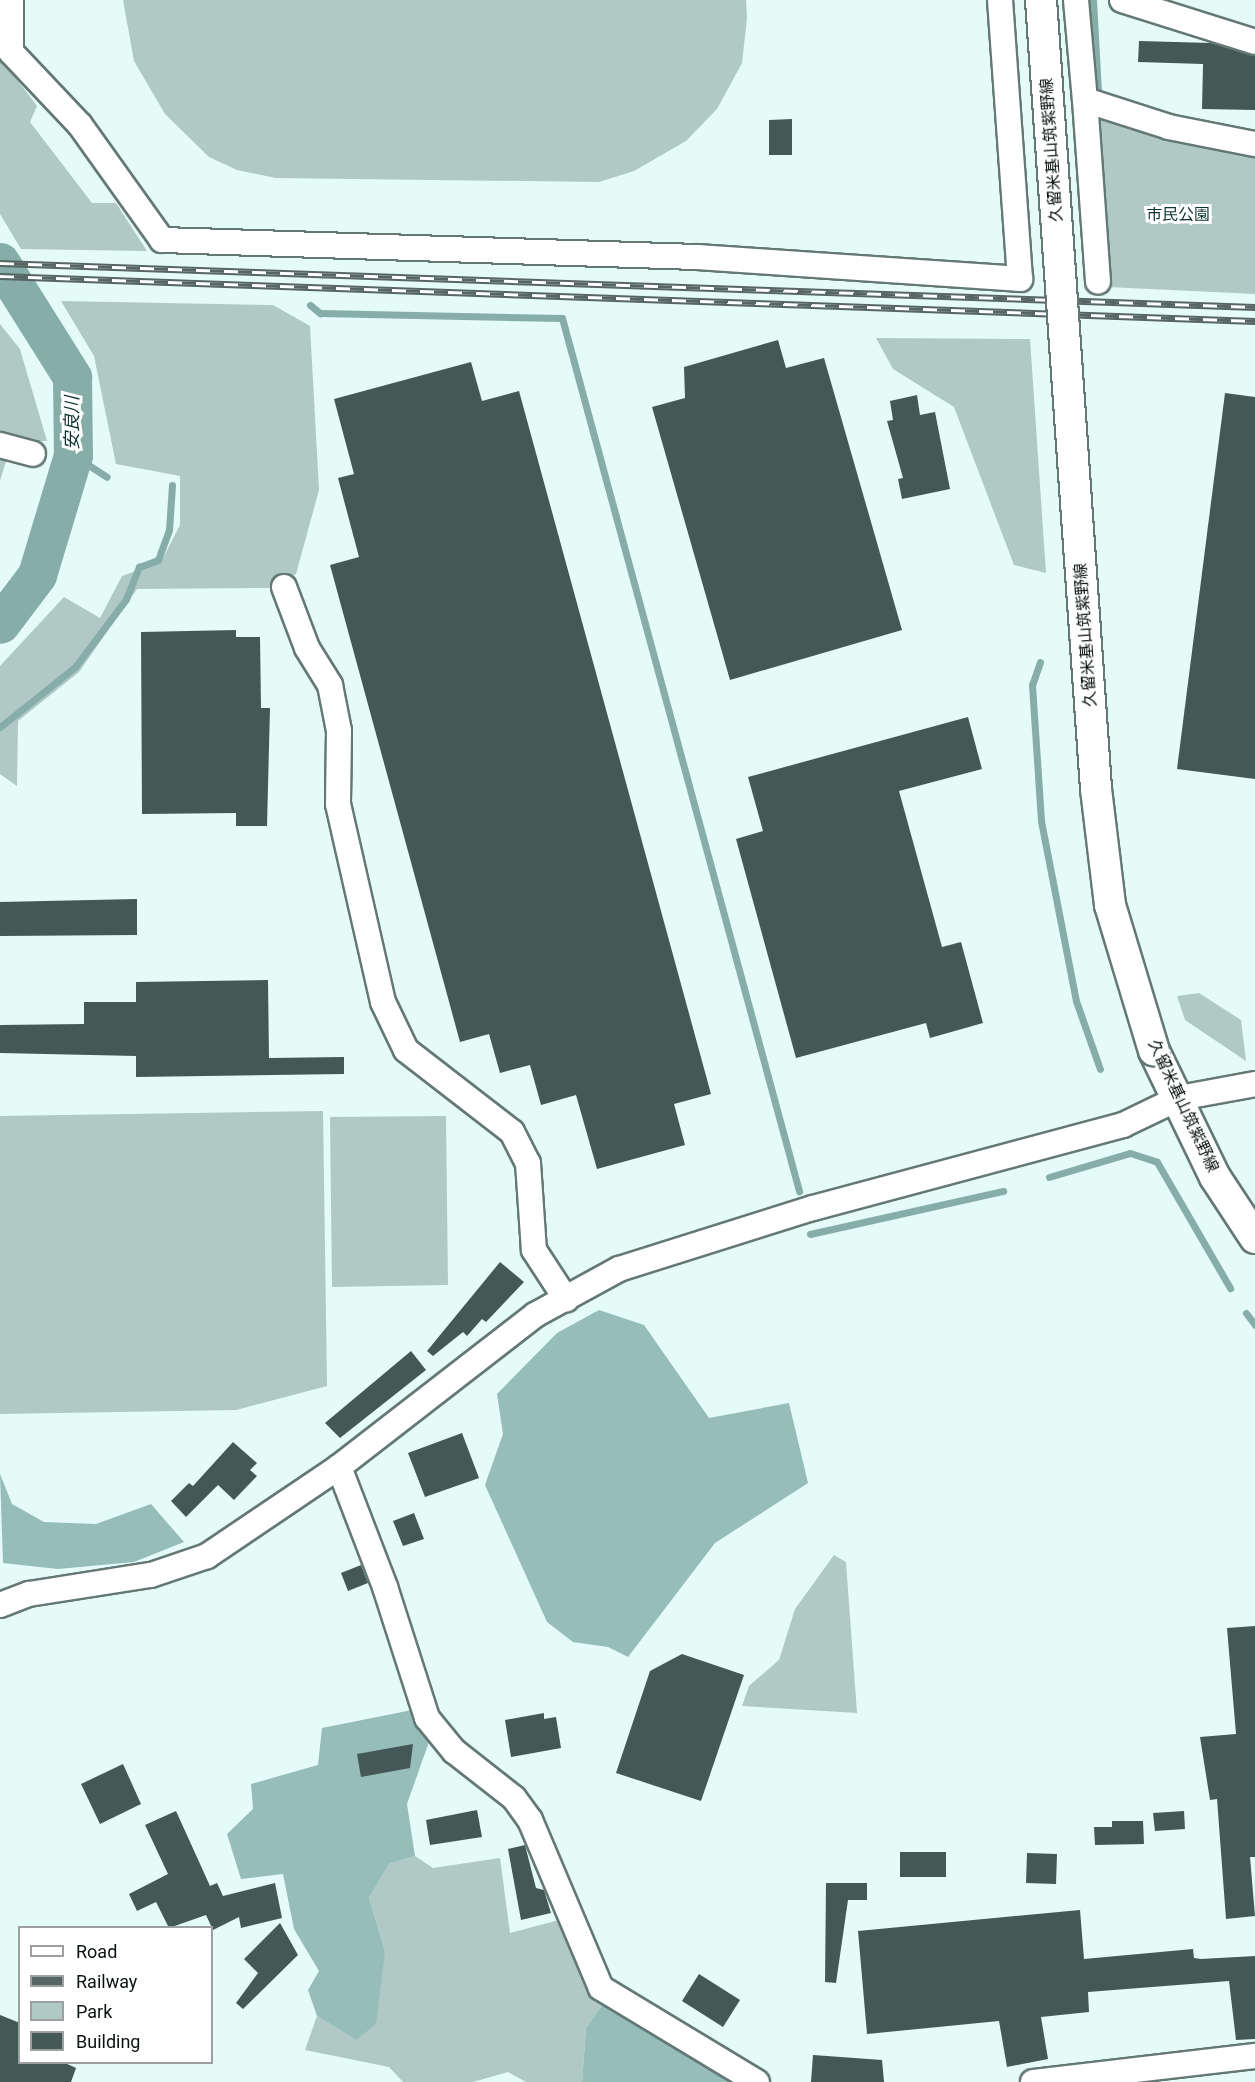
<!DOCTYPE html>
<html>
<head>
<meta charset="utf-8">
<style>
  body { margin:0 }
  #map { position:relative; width:1255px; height:2082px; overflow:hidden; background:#e4fbf8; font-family:Roboto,"Noto Sans JP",sans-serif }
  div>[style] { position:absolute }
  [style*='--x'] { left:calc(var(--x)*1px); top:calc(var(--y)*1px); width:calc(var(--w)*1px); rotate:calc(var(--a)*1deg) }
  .green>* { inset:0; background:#b0c9c5 }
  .forest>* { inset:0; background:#96bdb7 }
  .stream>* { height:7px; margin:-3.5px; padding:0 3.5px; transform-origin:3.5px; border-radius:3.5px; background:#86ada7 }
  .river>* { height:39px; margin:-19.5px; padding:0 19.5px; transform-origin:19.5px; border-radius:19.5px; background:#86ada7 }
  .building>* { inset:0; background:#445855 }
  .roads { filter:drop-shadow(2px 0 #647875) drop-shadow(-2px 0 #647875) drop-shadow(0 2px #647875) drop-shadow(0 -2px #647875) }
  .minor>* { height:24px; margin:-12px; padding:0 12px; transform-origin:12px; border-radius:12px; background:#fff }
  .major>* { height:30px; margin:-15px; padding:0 15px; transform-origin:15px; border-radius:15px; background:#fff }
  .rail>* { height:7px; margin-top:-3.5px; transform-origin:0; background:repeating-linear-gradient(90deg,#fff 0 14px,#576563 0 28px); box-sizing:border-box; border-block:2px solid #576563 }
  .bridges { filter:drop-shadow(2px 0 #647875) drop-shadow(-2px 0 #647875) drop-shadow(0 2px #647875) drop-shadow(0 -2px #647875) }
  .major-bridge>* { height:30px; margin:-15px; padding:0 15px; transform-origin:15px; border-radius:15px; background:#fff }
  span { translate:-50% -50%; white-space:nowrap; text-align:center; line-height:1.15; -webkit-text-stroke:6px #fff; paint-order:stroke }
  .street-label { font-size:16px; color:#0a1211 }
  .park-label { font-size:16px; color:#0c332f }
  .water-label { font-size:18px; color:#0b322e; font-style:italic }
  .legend { position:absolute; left:18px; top:1926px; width:195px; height:138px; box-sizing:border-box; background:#fff; border:2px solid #9da0a0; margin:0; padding:8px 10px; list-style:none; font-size:18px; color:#0a1211 }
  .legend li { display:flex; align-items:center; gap:12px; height:30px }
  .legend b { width:30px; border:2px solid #9da0a0 }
</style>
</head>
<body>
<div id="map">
  <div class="green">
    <div style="clip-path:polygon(123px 0,746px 0,747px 18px,742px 63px,717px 109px,686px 141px,634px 171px,599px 182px,276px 178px,237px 170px,209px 157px,165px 114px,134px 61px)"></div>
    <div style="clip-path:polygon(0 57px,37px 106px,30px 122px,92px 203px,116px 203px,147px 251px,21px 249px,0 214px)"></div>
    <div style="clip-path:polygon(1093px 110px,1255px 153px,1255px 294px,1108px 287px)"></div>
    <div style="clip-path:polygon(61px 301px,273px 305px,310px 326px,319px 490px,296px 574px,269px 588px,137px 589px,79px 672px,18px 721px,17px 786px,0 774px,0 666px,64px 597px,100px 618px,122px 576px,161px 562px,180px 525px,180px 476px,116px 464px,94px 356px)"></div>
    <div style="clip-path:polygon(0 324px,20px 349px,47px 441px,12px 441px,0 481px)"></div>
    <div style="clip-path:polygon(876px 338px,1030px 339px,1046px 573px,1014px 565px,954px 407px,893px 369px)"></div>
    <div style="clip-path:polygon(1199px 993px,1241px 1020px,1246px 1061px,1185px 1020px,1177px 996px)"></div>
    <div style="clip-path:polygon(323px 1111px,327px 1386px,236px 1410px,0 1414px,0 1116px)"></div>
    <div style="clip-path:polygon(446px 1116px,448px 1285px,332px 1287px,330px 1117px)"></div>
    <div style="clip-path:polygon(834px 1555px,846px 1562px,857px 1713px,742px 1706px,749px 1686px,779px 1660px,795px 1609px)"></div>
    <div style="clip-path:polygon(415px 1856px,433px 1868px,500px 1858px,510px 1933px,559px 1920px,603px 2004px,586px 2028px,582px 2082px,526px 2082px,508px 2072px,473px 2082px,403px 2082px,389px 2067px,305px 2050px,317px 2016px,356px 2040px,385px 1951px,369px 1898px,389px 1864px)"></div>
  </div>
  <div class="forest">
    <div style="clip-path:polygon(599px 1310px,644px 1325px,709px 1418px,789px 1403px,808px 1483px,715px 1543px,628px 1657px,608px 1647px,573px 1642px,547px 1622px,485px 1485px,503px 1434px,497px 1394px,557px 1333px)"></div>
    <div style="clip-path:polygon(0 1474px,12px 1504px,44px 1522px,96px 1524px,151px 1504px,184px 1542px,134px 1562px,58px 1569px,3px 1563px)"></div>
    <div style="clip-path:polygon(412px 1710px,430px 1739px,407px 1804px,415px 1856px,389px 1864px,369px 1898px,385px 1951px,376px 2024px,356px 2040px,317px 2016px,308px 1990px,319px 1971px,294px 1929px,283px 1874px,241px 1879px,227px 1834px,253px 1809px,251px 1784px,318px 1765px,322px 1728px)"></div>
    <div style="clip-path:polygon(603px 2004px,679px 2039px,742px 2082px,582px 2082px,586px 2028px)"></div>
  </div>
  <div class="stream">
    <div style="--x:1093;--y:0;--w:93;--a:86.9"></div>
    <div style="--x:1098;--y:93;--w:7;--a:16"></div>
    <div style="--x:310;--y:305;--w:13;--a:39"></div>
    <div style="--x:320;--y:313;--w:242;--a:1.2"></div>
    <div style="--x:562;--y:318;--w:905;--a:74.81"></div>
    <div style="--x:73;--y:455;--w:40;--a:32.9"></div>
    <div style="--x:1040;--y:662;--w:24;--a:109"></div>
    <div style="--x:1032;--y:685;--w:136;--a:86.2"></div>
    <div style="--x:1041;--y:821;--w:183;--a:79"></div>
    <div style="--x:1076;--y:1001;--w:72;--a:70.6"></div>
    <div style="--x:0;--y:727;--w:96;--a:-38.7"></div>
    <div style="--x:75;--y:667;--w:85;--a:-53.1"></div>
    <div style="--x:126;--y:599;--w:35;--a:-68"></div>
    <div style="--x:139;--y:567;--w:20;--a:-20"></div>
    <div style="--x:158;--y:560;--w:32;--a:-70"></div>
    <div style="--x:169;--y:530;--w:45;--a:-86.2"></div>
    <div style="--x:1049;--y:1177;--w:84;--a:-16.5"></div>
    <div style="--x:1130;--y:1153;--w:28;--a:18"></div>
    <div style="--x:1157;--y:1162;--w:146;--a:59.9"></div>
    <div style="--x:810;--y:1234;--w:198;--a:-12.6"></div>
    <div style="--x:1246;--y:1313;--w:15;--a:53"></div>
  </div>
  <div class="river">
    <div style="--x:0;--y:262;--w:136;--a:57.9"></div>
    <div style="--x:72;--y:377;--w:78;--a:89.3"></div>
    <div style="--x:73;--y:455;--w:125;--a:106.7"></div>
    <div style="--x:37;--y:575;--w:61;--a:127.1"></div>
  </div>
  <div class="building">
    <div style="clip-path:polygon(1139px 41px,1211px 43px,1255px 56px,1255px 110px,1202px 109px,1203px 64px,1138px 62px)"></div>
    <div style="clip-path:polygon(792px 119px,792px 155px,769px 155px,769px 120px)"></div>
    <div style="clip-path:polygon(778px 340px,786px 368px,824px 358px,902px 630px,730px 680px,652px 407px,685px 398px,684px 367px)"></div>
    <div style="clip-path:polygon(471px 362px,482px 401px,519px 391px,711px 1094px,674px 1104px,685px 1145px,597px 1169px,576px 1095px,541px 1105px,530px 1065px,500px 1073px,489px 1034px,460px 1042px,330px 565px,359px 557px,338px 478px,354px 474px,334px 399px)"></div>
    <div style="clip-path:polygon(1225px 393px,1255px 397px,1255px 779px,1177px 769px)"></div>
    <div style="clip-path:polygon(917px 395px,920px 415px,935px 412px,950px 489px,902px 499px,898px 479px,903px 478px,887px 421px,893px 420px,890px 401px)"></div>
    <div style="clip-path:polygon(236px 630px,236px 637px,260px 637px,261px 708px,270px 708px,267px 826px,236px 826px,236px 813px,142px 814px,141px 632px)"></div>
    <div style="clip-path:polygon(968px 717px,982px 769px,899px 791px,942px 947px,961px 942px,983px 1023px,930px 1038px,926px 1023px,796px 1058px,736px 839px,763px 831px,748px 777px)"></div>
    <div style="clip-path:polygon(137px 899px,137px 935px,0 936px,0 902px)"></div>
    <div style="clip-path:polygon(268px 980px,269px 1058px,344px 1057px,344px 1074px,136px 1077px,136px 1056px,0 1053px,0 1025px,84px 1024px,84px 1002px,136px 1002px,136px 982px)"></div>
    <div style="clip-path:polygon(500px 1262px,524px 1282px,486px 1322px,482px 1319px,467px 1336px,463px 1332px,433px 1356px,427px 1351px)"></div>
    <div style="clip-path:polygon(411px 1351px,426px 1370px,340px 1438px,325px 1423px)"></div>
    <div style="clip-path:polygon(462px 1433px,479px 1478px,425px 1497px,408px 1453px)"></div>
    <div style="clip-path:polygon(233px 1442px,257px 1463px,250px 1470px,257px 1476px,234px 1500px,218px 1485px,186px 1517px,171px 1501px,189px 1483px,193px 1486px)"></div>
    <div style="clip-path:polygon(414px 1513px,424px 1539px,403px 1546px,393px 1521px)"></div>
    <div style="clip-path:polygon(361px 1565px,368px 1583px,348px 1591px,341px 1573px)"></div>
    <div style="clip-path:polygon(1255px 1626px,1255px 1857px,1250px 1857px,1255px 1916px,1226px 1919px,1217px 1799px,1210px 1800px,1200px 1737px,1236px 1734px,1227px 1628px)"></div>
    <div style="clip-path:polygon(682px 1654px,744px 1675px,701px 1801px,616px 1773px,650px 1671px)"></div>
    <div style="clip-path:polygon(544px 1713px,544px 1719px,556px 1717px,561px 1748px,511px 1757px,505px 1720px)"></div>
    <div style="clip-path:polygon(413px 1744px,410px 1768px,361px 1777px,357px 1754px)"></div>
    <div style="clip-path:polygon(123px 1764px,141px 1804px,100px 1824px,81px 1784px)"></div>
    <div style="clip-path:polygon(477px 1810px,482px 1837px,430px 1845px,426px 1820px)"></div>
    <div style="clip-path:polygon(176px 1811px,210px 1886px,217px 1883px,223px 1896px,275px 1883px,282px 1918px,241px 1928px,239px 1917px,213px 1930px,206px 1915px,169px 1928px,156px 1902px,137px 1911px,129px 1894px,168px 1874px,145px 1825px)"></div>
    <div style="clip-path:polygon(1184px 1811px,1185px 1829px,1155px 1831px,1153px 1813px)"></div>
    <div style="clip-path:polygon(1112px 1821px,1143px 1821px,1144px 1844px,1095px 1845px,1094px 1827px,1112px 1827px)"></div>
    <div style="clip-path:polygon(525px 1845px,536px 1888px,544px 1890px,551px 1913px,521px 1920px,508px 1849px)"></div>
    <div style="clip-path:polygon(900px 1852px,946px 1852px,946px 1877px,900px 1877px)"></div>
    <div style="clip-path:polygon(1027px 1853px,1057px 1854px,1056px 1884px,1026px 1883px)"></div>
    <div style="clip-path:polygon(826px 1883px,867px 1883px,867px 1900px,848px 1900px,836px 1983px,825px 1982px)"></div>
    <div style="clip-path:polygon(1080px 1910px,1084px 1959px,1193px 1949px,1194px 1958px,1201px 1959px,1255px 1956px,1255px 2039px,1236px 2040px,1229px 1981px,1088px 1992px,1089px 2012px,1041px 2017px,1048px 2059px,1007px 2067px,999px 2021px,867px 2034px,858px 1931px)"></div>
    <div style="clip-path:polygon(280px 1923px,298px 1955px,243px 2009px,236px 2003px,258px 1973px,244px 1959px)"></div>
    <div style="clip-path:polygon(699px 1974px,740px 2000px,723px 2027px,682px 2001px)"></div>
    <div style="clip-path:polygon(0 2015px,20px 2023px,20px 2062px,63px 2062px,76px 2068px,71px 2082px,0 2082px)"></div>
    <div style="clip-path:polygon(813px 2055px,882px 2060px,884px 2082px,811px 2082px)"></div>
  </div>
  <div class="roads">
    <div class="minor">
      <div style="--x:11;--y:0;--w:52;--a:90"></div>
      <div style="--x:11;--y:52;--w:100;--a:46.6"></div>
      <div style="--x:80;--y:125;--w:141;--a:54.5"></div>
      <div style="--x:162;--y:240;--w:536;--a:1.82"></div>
      <div style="--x:698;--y:257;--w:323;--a:3.9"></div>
      <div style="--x:1020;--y:279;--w:280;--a:-94.1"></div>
      <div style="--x:1076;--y:0;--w:100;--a:84.9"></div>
      <div style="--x:1085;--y:100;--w:88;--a:17.8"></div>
      <div style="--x:1169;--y:127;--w:88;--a:11.2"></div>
      <div style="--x:1122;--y:0;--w:139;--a:17.5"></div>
      <div style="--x:1085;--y:100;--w:182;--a:85.9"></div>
      <div style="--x:0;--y:445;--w:34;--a:15"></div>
      <div style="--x:284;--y:587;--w:65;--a:69.3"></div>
      <div style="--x:307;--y:648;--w:44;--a:58.1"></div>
      <div style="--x:330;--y:685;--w:47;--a:78.9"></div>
      <div style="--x:339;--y:731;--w:73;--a:90.8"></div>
      <div style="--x:338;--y:804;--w:203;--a:77.2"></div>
      <div style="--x:383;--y:1002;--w:53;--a:64.4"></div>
      <div style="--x:406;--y:1050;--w:134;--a:37.7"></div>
      <div style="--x:512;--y:1132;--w:35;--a:63"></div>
      <div style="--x:528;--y:1163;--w:87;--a:86.1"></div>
      <div style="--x:534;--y:1250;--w:59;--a:56.9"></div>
      <div style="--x:339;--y:1467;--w:129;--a:69"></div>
      <div style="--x:385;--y:1587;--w:138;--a:72.2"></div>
      <div style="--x:427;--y:1718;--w:43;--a:50.7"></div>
      <div style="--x:454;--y:1751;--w:76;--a:38.1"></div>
      <div style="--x:514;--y:1798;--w:27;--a:54"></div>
      <div style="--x:530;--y:1820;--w:182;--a:67.1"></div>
      <div style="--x:601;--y:1988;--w:182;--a:31.1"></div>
      <div style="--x:0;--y:1605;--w:31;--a:-21"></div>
      <div style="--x:29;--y:1594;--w:123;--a:-8.9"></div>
      <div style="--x:151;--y:1575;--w:59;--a:-18.7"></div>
      <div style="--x:207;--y:1556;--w:159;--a:-34"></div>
      <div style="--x:339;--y:1467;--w:248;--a:-37.8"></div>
      <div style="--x:535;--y:1315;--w:96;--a:-28.7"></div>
      <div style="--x:619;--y:1269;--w:203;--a:-17.5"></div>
      <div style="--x:813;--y:1208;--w:321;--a:-15"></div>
      <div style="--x:1123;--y:1125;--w:62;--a:-25.7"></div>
      <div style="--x:1179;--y:1098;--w:77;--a:-10.4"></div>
      <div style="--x:1033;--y:2082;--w:224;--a:-6.7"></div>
    </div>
    <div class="major">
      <div style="--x:1154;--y:1051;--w:140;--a:64.2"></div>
      <div style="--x:1215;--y:1177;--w:73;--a:56.7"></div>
    </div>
  </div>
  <div class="rail">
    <div style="--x:0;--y:263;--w:1256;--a:2.01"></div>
    <div style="--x:0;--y:276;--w:1256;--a:2.05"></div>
  </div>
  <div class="bridges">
    <div class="major-bridge">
      <div style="--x:1041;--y:0;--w:791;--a:86.01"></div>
      <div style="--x:1096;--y:789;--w:117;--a:83.1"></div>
      <div style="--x:1110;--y:905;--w:152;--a:73.2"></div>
    </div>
  </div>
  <div class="street-label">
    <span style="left:1052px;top:150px;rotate:-94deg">久留米基山筑紫野線</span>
    <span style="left:1086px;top:635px;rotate:-94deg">久留米基山筑紫野線</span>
    <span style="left:1183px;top:1106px;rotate:65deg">久留米基山筑紫野線</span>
  </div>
  <div class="park-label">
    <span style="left:1178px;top:215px">市民公園</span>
  </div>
  <div class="water-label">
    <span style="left:72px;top:423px;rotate:-90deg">安良川</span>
  </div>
  <ul class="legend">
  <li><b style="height:8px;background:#fff"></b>Road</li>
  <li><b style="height:8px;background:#576563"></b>Railway</li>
  <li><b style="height:16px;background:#b0c9c5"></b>Park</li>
  <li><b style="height:16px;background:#445855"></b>Building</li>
  </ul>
</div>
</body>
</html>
